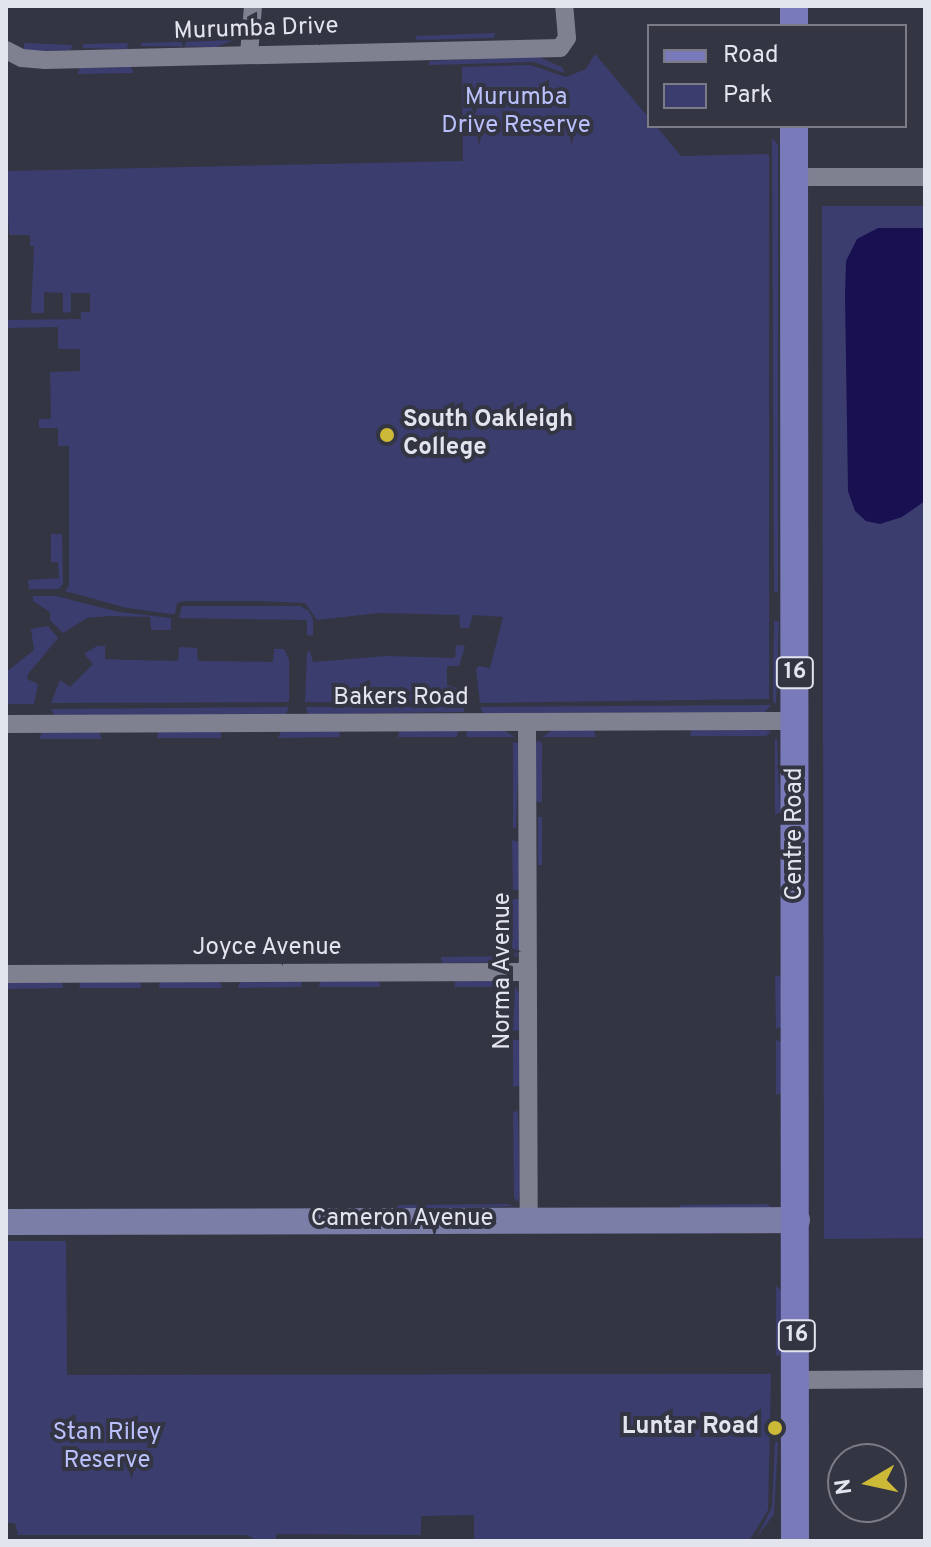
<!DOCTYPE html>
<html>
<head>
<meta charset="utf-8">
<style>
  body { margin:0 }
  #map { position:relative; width:931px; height:1547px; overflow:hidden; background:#343543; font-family:Overpass,sans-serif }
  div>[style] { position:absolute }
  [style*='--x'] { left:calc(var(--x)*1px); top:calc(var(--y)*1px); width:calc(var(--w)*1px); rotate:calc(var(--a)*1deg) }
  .green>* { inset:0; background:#3b3d6f }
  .water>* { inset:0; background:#191051 }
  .street>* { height:18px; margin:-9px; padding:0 9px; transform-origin:9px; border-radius:9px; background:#7f8191 }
  .secondary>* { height:26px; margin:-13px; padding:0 13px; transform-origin:13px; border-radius:13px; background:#7b7ea6 }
  .primary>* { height:28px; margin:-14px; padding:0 14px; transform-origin:14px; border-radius:14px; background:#787aba }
  .dots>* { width:22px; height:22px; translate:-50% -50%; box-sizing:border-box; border:4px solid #343543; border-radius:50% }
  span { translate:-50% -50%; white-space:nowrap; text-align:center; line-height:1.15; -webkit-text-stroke:8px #343543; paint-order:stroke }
  .shield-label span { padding:2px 6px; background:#343543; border:2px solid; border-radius:6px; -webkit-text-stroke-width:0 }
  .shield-label { font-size:22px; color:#e3e5ee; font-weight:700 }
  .street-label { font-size:24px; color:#e3e5ee }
  .park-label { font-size:24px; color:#bac0fc }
  .poi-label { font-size:24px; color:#e3e5ee; font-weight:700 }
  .left { translate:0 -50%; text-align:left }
  .right { translate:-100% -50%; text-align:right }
  .frame { position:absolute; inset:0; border:8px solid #e3e5ee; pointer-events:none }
  .legend { position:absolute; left:647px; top:24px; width:260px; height:104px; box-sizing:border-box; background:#343543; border:2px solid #7a7b87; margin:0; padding:10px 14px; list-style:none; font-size:24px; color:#e3e5ee }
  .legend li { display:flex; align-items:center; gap:16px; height:40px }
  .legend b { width:40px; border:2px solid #7a7b87 }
  .north { position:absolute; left:827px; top:1443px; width:80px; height:80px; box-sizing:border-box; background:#343543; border:2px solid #7a7b87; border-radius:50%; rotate:261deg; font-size:22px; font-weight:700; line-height:32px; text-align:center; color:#e3e5ee }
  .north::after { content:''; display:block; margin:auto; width:28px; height:36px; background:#cdb938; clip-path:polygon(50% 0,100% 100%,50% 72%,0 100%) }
</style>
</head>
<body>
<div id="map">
  <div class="green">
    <div style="clip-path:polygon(496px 33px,493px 38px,417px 40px,415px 36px)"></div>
    <div style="clip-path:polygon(234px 40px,216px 47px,141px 46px,141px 43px)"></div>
    <div style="clip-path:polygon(24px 43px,72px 45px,71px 50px,32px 51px,24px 49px)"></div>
    <div style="clip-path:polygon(128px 43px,127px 49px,83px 48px,83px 44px)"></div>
    <div style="clip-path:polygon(595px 54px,649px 118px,649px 126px,656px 126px,681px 156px,769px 154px,769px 699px,480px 703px,476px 669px,479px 666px,490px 668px,503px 617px,473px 615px,469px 628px,460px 628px,459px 615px,379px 613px,317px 620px,305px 603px,258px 601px,184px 601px,177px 603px,175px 614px,172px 614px,127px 608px,65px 591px,69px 586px,69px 446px,58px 446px,58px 428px,39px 428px,39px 419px,51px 419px,50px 372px,80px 371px,80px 349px,58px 349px,58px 327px,8px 328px,6px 371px,6px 320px,81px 319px,81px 312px,90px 312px,90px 293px,71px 293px,71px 312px,63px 313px,63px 293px,44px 292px,44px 313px,31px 313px,34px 246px,30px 246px,30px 235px,9px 235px,6px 171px,463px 161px,462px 67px,530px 65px,566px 77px,586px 69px)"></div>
    <div style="clip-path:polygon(537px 56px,563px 68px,564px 73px,534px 62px,429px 65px,429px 61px)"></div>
    <div style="clip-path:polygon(131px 67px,134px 73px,77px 74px,80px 68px)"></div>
    <div style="clip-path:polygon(772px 138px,778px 145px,778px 592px,774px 592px)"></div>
    <div style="clip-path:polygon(822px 206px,925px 206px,925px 1238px,824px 1239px)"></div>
    <div style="clip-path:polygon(51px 534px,62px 534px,63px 584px,59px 589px,29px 589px,28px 580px,59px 578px,58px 562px,51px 562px)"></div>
    <div style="clip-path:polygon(33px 596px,56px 596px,119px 612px,171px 618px,171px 630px,151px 630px,150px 617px,110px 616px,87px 618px,63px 633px,50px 620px,50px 612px,33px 601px)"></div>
    <div style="clip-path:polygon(182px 606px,300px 606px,309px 611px,313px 620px,313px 636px,307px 635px,307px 620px,179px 618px)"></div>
    <div style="clip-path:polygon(774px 621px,779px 621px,776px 704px,773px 702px)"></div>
    <div style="clip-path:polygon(48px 626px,58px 638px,28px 674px,27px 679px,38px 684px,34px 704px,6px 704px,6px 672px,34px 650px,31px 629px)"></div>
    <div style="clip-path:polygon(456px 645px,465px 646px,459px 666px,447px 666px,447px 685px,460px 689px,464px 703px,305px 702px,307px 653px,310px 651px,313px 662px,386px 656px,455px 658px)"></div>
    <div style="clip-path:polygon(97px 646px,105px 646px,105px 659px,131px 660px,178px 661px,179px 647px,197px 648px,198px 661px,273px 662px,274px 649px,284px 649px,289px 659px,289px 702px,51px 703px,60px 680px,70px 687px,93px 664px,84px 654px)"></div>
    <div style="clip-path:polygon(771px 705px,765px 712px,741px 712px,483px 713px,480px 707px)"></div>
    <div style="clip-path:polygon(289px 707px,286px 714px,54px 715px,51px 709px)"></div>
    <div style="clip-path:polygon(306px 707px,464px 707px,464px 712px,308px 714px)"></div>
    <div style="clip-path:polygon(503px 730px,515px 737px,466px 737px,467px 731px)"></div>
    <div style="clip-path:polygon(553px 730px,594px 730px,596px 737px,542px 737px)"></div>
    <div style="clip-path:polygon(691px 730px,767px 730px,771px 732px,766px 736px,690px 736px)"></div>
    <div style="clip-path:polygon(281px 731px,339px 731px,340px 733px,339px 737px,278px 738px)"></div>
    <div style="clip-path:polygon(399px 731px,458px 731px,457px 737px,398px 737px)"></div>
    <div style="clip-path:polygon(42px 732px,100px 732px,101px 739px,39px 739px)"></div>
    <div style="clip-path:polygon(158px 732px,221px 732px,221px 738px,157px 738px)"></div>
    <div style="clip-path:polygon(777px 737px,780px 812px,775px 815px,775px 740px)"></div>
    <div style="clip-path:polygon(539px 740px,542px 744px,542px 803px,536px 801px,536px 743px)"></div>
    <div style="clip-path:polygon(513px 742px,518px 743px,519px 749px,516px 828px,513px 828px)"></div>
    <div style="clip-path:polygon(538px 817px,542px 817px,542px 865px,538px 865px)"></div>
    <div style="clip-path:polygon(512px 840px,519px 842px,519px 890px,513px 890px)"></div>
    <div style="clip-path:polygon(512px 899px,519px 899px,520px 942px,516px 958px,512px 951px)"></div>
    <div style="clip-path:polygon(509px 956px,506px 962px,442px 963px,441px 957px)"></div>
    <div style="clip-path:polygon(775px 975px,781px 977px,781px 1027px,776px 1029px)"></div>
    <div style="clip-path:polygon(379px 980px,380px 987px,319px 987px,320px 981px)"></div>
    <div style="clip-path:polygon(456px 980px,506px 981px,509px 987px,454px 987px)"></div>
    <div style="clip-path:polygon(62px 981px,63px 988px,6px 989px,6px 982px)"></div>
    <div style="clip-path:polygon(81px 981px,140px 981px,141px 988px,79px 988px)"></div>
    <div style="clip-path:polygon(160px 981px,220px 981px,222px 988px,159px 988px)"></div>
    <div style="clip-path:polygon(240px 981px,300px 981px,302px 982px,301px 987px,238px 988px)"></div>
    <div style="clip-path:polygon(515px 986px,519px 993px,520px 1030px,513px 1031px)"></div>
    <div style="clip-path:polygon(513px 1039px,520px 1041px,520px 1086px,513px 1087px)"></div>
    <div style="clip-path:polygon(776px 1040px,781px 1042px,781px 1093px,776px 1095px)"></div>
    <div style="clip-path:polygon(518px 1111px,520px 1191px,518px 1202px,514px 1198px,513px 1112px)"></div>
    <div style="clip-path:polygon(507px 1204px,514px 1206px,398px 1210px,397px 1205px)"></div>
    <div style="clip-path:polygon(767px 1204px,772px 1208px,680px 1208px,680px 1205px)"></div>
    <div style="clip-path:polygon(6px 1241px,66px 1241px,67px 1375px,771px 1374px,768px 1510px,749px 1541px,474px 1541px,474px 1515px,421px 1516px,421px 1535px,276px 1534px,276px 1541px,259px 1541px,246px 1535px,18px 1535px,15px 1523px,6px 1523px)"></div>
    <div style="clip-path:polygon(776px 1286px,781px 1290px,781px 1354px,776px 1356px)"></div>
    <div style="clip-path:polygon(775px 1442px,778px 1442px,774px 1514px,757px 1537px,772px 1507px)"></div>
  </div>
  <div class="water">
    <div style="clip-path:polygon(878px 228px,925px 228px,925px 501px,902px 517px,880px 524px,866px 521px,855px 511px,848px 491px,845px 295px,846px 261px,857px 239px)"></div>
  </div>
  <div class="street">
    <div style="--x:6;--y:50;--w:18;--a:27"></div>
    <div style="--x:22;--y:58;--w:23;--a:5"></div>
    <div style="--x:45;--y:60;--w:515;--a:-1.33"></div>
    <div style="--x:560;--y:48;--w:12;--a:-55"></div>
    <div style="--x:567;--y:38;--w:32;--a:-95"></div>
    <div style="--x:249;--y:54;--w:48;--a:-85.2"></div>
    <div style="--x:794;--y:177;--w:131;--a:0"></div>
    <div style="--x:527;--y:722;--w:497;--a:89.8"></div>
    <div style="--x:6;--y:724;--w:790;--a:-0.22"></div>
    <div style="--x:6;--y:974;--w:522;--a:-0.22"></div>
    <div style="--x:797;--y:1380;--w:128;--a:-0.4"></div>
  </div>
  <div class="secondary">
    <div style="--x:6;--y:1222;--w:791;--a:-0.14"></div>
  </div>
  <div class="primary">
    <div style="--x:794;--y:6;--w:20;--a:90"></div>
    <div style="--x:794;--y:126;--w:1415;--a:89.96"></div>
  </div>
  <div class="dots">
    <div style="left:387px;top:435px;background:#cdb938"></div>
    <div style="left:775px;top:1428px;background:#cdb938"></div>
  </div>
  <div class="shield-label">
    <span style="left:795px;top:673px">16</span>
    <span style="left:797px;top:1336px">16</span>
  </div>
  <div class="street-label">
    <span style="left:256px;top:30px;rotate:-2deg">Murumba Drive</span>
    <span style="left:401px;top:699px">Bakers Road</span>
    <span style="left:796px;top:834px;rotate:-90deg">Centre Road</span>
    <span style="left:267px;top:949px">Joyce Avenue</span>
    <span style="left:504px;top:971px;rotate:-90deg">Norma Avenue</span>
    <span style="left:402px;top:1220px">Cameron Avenue</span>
  </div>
  <div class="park-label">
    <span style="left:516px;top:113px">Murumba<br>Drive Reserve</span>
    <span style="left:107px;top:1448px">Stan Riley<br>Reserve</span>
  </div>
  <div class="poi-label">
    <span class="left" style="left:403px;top:435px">South Oakleigh<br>College</span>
    <span class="right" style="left:759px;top:1428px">Luntar Road</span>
  </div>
  <div class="frame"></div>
  <ul class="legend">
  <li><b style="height:10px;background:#787aba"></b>Road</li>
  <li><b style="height:22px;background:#3b3d6f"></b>Park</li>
  </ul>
  <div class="north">N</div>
</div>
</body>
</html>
